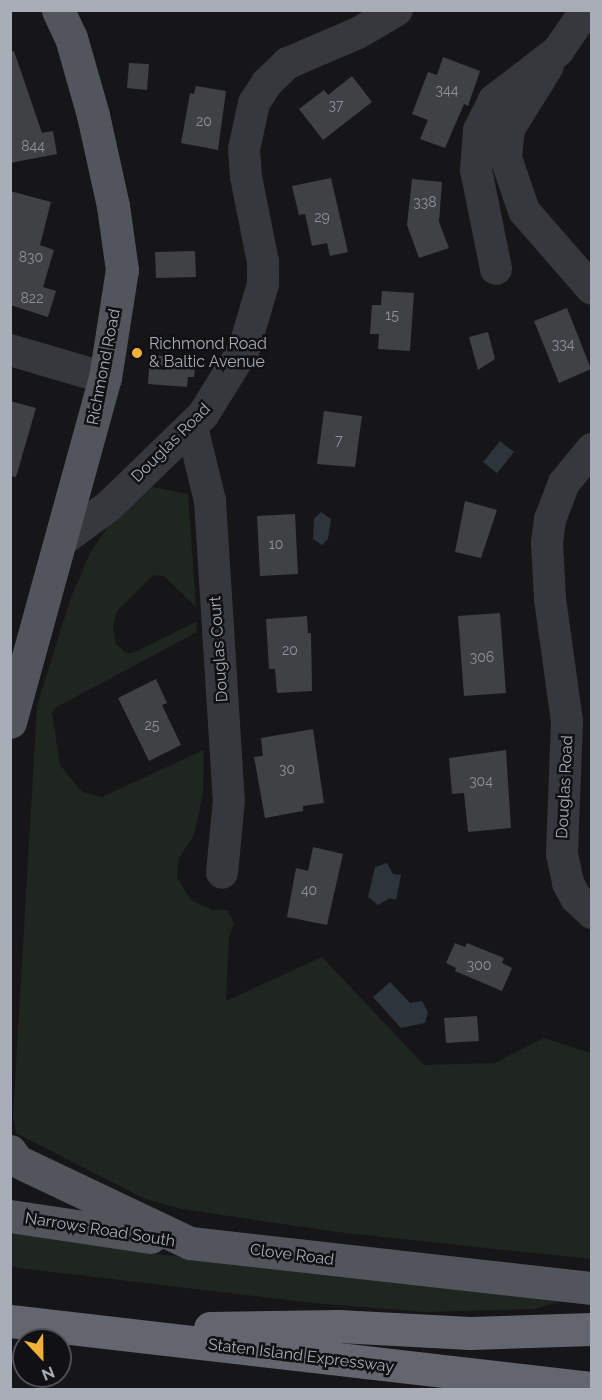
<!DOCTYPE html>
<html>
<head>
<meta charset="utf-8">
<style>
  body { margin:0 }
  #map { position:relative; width:602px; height:1400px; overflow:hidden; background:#161618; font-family:Raleway,sans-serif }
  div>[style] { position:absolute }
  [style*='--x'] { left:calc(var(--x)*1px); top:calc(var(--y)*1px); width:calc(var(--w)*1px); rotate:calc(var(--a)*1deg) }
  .green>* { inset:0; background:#1e261f }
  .water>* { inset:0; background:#2c353c }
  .building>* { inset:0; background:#404145 }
  .minor>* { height:32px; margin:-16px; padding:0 16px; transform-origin:16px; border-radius:16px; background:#37383d }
  .major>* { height:33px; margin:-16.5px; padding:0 16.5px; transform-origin:16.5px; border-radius:16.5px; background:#53555c }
  .highway>* { height:33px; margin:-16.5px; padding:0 16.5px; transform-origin:16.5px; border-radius:16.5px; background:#63666e }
  .dots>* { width:16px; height:16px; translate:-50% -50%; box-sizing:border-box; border:3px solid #111113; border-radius:50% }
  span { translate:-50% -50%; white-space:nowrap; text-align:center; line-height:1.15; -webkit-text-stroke:5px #111113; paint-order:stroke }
  .number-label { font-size:14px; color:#8e929b }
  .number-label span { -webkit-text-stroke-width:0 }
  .poi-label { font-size:16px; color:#a8adb8 }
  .left { translate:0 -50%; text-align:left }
  .street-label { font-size:16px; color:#a8adb8 }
  .frame { position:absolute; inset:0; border:12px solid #a8adb8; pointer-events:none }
  .north { position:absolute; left:12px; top:1328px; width:60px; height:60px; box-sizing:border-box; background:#111113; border:2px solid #4d4f55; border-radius:50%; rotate:158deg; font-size:16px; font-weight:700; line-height:24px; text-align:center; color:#a8adb8 }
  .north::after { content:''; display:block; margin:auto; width:21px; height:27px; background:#f2b134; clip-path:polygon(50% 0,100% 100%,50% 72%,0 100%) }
</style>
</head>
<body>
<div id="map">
  <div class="green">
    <div style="clip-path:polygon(147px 486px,188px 494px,196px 607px,164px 576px,153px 575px,117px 611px,113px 627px,116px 644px,126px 653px,133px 653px,196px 622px,197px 632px,55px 708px,52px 713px,60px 765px,82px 792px,102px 797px,204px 750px,203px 793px,194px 835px,179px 858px,177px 878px,191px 900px,212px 910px,227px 910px,234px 923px,229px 936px,226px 1001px,322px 957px,424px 1065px,495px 1063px,544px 1038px,591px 1053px,591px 1259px,337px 1232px,182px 1209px,145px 1199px,16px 1133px,13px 1116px,37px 706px,71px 597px,91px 551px,110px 524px)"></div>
    <div style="clip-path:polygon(11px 1232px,165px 1255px,561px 1301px,534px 1309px,425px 1312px,313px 1303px,11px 1267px)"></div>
  </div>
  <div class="water">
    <div style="clip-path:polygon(500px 441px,514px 452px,497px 473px,483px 462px)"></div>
    <div style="clip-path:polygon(321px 512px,331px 519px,328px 539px,322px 545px,313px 539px,314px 519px)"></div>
    <div style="clip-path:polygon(387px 863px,393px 874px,401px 875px,396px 900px,390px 898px,378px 905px,368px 897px,375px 867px)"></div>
    <div style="clip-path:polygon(390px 982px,410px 1003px,422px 1001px,428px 1012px,425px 1023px,401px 1028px,373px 997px)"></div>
  </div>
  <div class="building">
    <div style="clip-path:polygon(14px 51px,42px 133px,53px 131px,57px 154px,10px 163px,10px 52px)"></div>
    <div style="clip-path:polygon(443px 57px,480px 71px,468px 106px,464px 104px,445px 148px,420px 139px,428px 120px,412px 114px,428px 72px,437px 75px)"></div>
    <div style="clip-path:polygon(129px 63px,149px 64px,147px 90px,127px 88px)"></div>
    <div style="clip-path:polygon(352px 76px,372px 102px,323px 140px,299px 109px,324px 90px,328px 95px)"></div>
    <div style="clip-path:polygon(196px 86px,226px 91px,218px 150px,181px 143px,190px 93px,194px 94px)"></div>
    <div style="clip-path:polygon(331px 178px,348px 252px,330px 256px,327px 243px,312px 246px,305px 214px,299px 215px,292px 186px)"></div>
    <div style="clip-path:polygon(412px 179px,442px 182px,439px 222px,449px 248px,419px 258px,407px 225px)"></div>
    <div style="clip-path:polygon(10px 191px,51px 202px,40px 245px,54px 250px,43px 287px,56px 291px,48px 317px,10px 305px)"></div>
    <div style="clip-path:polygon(195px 251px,196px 277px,156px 278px,155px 252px)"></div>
    <div style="clip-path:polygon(382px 291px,414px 293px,410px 351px,378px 349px,379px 334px,370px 334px,372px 305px,381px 305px)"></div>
    <div style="clip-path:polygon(567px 308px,591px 369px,559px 383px,534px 321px)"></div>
    <div style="clip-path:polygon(488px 332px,495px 359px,478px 370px,469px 337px)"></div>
    <div style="clip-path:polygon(150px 355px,196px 358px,194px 377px,188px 377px,187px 387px,148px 384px)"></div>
    <div style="clip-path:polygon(10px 401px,36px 408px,16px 477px,10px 476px)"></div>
    <div style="clip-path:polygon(324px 411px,362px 416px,355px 467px,317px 464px)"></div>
    <div style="clip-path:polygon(465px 501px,497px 510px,481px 558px,455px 552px)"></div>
    <div style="clip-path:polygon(295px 514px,298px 574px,260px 576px,257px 516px)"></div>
    <div style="clip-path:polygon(500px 613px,506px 693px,464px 696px,458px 616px)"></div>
    <div style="clip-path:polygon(307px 616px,308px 633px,311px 633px,312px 691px,277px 693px,275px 669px,269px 669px,266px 619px)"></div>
    <div style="clip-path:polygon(156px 679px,167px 703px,162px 705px,181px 745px,149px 761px,118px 698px)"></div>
    <div style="clip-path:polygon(313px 729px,324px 803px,303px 806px,303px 811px,265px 818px,254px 757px,263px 756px,261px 738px)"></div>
    <div style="clip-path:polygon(506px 750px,511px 828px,468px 832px,464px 793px,452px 794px,449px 758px)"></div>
    <div style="clip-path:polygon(313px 847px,343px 854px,327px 925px,287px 917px,296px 868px,308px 871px)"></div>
    <div style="clip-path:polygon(455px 943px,465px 947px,467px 943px,504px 958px,502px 963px,512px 968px,502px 991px,455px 971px,456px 968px,446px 963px)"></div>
    <div style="clip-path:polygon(477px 1016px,479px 1041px,446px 1043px,444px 1018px)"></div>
  </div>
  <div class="minor">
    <div style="--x:548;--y:66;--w:74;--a:121.8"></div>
    <div style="--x:509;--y:129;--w:29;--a:96"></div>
    <div style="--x:506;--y:158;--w:56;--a:71.2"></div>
    <div style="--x:524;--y:211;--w:103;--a:48.9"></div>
    <div style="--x:496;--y:269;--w:101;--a:-101.4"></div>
    <div style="--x:476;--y:170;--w:40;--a:-85.7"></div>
    <div style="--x:479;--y:130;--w:34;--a:-63"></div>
    <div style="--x:494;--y:100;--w:81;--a:-37.4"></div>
    <div style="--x:558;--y:51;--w:50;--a:-55.7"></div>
    <div style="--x:10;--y:350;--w:99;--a:16.4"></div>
    <div style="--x:192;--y:427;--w:76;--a:76.3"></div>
    <div style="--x:210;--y:501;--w:300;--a:86.4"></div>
    <div style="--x:229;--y:800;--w:73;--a:95.5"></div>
    <div style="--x:592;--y:449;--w:44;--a:129.5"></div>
    <div style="--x:564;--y:483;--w:39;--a:111"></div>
    <div style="--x:550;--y:519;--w:24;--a:97"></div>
    <div style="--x:547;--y:543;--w:56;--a:86.9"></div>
    <div style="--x:550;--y:599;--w:124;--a:82.1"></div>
    <div style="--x:567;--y:722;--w:132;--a:92.2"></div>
    <div style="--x:562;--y:854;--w:30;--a:78"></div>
    <div style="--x:568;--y:883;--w:17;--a:62"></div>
    <div style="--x:576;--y:898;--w:22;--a:43"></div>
    <div style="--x:60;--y:542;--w:61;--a:-36.3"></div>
    <div style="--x:109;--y:506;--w:131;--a:-44.1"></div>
    <div style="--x:203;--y:415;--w:78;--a:-58.2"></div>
    <div style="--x:244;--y:349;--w:68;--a:-73.7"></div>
    <div style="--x:263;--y:284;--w:22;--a:-90"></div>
    <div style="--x:263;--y:262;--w:87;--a:-101.3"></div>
    <div style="--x:246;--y:177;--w:28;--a:-94"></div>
    <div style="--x:244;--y:149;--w:47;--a:-77.7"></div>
    <div style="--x:254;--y:103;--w:24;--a:-57"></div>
    <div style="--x:267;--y:83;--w:29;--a:-44"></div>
    <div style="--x:288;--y:63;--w:76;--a:-23.2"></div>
    <div style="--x:358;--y:33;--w:45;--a:-30.5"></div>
  </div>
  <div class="major">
    <div style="--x:10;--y:722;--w:357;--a:-74.6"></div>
    <div style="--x:105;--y:378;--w:109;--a:-81.1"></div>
    <div style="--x:122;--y:270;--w:65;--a:-98"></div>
    <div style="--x:113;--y:206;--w:93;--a:-102.4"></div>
    <div style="--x:93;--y:115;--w:80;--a:-105.9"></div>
    <div style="--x:71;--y:38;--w:31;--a:-115"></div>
    <div style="--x:10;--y:1151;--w:12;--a:55"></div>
    <div style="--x:17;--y:1161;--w:191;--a:25.4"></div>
    <div style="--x:190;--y:1243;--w:405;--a:6.4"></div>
    <div style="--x:10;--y:1216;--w:142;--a:8.5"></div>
  </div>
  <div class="highway">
    <div style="--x:10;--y:1321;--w:586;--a:6.57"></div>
    <div style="--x:210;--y:1328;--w:128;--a:-0.9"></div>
    <div style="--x:338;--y:1326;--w:132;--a:3"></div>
    <div style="--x:470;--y:1333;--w:122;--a:-1.9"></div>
  </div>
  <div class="dots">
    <div style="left:137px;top:353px;background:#f2b134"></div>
  </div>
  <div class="number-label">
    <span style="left:447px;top:90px">344</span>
    <span style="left:336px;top:105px">37</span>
    <span style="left:204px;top:121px">20</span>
    <span style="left:33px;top:146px">844</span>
    <span style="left:425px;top:202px">338</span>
    <span style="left:322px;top:217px">29</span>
    <span style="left:31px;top:257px">830</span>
    <span style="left:32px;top:298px">822</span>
    <span style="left:392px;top:315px">15</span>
    <span style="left:563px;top:344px">334</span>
    <span style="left:339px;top:440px">7</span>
    <span style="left:276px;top:544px">10</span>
    <span style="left:290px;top:650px">20</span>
    <span style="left:482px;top:657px">306</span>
    <span style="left:152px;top:725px">25</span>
    <span style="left:287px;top:769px">30</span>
    <span style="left:481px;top:781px">304</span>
    <span style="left:309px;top:890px">40</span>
    <span style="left:479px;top:965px">300</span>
  </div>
  <div class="poi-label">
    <span class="left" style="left:149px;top:353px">Richmond Road<br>&amp; Baltic Avenue</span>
  </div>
  <div class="street-label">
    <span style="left:104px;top:367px;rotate:-79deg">Richmond Road</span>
    <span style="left:171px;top:443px;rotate:-45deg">Douglas Road</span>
    <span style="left:219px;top:649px;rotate:-94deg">Douglas Court</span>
    <span style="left:565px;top:787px;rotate:-87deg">Douglas Road</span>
    <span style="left:100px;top:1230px;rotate:9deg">Narrows Road South</span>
    <span style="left:292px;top:1255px;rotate:7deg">Clove Road</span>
    <span style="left:301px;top:1356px;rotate:7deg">Staten Island Expressway</span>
  </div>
  <div class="frame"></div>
  <div class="north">N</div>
</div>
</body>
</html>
